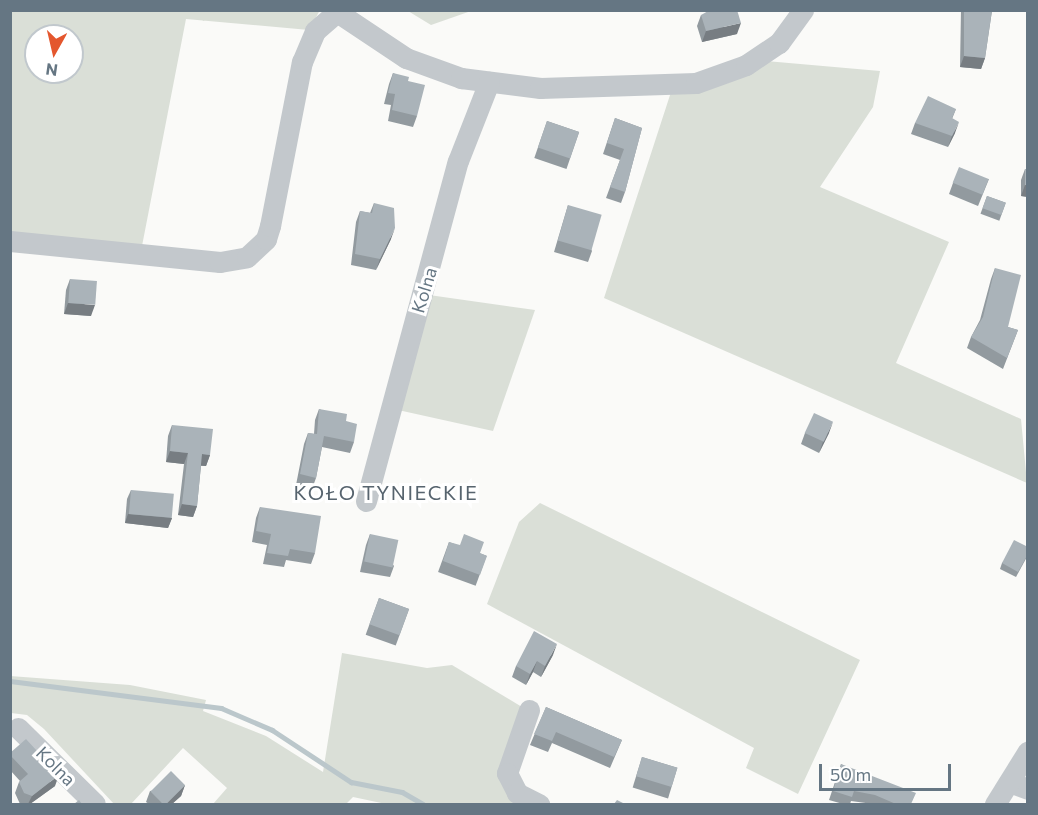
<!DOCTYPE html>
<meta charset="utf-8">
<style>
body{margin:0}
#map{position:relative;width:1038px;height:815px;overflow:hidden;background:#fafaf8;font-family:Commissioner,sans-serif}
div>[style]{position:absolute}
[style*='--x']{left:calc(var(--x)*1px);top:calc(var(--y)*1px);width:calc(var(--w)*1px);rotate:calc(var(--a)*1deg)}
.green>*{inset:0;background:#dadfd7}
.stream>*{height:5px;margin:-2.5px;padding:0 2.5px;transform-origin:2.5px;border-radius:2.5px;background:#bbc7cb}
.minor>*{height:21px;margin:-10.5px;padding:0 10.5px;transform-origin:10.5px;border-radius:10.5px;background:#c3c8cc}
.wall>*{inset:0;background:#929a9f;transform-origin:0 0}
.shaded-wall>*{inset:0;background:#777d82}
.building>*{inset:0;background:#aab3b9;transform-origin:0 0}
span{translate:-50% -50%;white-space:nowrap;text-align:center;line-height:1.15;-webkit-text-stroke:6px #fff;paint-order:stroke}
.street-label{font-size:18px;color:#657683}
.neighbourhood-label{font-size:20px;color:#57646e;letter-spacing:1.5px}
.frame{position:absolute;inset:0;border:12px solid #657683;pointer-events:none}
.north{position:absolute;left:24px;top:24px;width:60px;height:60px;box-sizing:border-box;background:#fff;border:2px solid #c1c8cd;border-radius:50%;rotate:188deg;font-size:16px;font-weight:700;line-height:24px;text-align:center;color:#657683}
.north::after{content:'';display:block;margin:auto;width:21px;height:27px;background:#e4572e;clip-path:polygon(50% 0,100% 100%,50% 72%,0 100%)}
.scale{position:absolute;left:819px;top:764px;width:132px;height:27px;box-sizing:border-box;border:3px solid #657683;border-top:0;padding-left:8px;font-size:18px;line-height:21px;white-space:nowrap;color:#657683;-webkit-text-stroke:4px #fff;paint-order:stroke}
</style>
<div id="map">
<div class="green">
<div style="clip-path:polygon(evenodd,320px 10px,309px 30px,186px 19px,142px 246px,11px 236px,10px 11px,320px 10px,36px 36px,72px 36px,72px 72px,36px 72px,36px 36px)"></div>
<div style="clip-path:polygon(408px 11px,471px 11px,431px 25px)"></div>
<div style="clip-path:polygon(766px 61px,880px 71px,873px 107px,820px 187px,949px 242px,896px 363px,1021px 419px,1027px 483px,604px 298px,671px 92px,728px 83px)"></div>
<div style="clip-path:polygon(429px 295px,535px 310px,493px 431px,398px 410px)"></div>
<div style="clip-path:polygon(540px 503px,860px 660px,798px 794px,746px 768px,754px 748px,487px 604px,519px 522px)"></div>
<div style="clip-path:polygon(342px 653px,427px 668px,452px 665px,522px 707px,499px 769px,532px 804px,386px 804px,353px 797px,346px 804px,213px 804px,227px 788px,183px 748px,131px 804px,114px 804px,44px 729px,27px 715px,11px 713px,10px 676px,130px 685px,206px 700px,203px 711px,266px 736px,323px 772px)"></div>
</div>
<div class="stream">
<div style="--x:10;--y:681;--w:213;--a:7.3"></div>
<div style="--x:221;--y:708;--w:56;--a:23.3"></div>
<div style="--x:272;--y:730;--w:95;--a:33.4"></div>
<div style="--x:351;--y:782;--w:52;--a:11.1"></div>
<div style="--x:402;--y:792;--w:24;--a:30"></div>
</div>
<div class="minor">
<div style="--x:334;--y:10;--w:87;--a:33.7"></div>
<div style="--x:406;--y:58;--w:59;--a:20"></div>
<div style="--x:461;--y:78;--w:80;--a:7.2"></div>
<div style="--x:540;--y:88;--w:156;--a:-1.8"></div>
<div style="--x:696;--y:83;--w:53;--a:-19.8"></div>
<div style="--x:746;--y:65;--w:40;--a:-34"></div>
<div style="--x:779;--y:43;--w:41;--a:-54"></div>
<div style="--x:10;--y:241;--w:211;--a:5.7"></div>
<div style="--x:220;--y:262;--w:27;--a:-10"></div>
<div style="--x:247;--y:257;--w:26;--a:-43"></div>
<div style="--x:266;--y:239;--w:14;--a:-73"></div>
<div style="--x:270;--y:226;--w:167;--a:-79"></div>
<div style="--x:302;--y:62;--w:34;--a:-67"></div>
<div style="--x:315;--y:31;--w:29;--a:-41"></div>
<div style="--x:366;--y:501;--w:352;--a:-74.9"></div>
<div style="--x:458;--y:161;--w:85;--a:-68.6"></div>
<div style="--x:529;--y:710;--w:67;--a:109.2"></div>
<div style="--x:507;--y:773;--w:22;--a:63"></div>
<div style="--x:517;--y:793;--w:25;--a:27"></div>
<div style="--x:18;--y:728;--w:108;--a:44.6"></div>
<div style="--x:1009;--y:782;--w:20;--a:20"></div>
<div style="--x:995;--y:804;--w:62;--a:-58.1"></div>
</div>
<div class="wall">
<div style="clip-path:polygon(961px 10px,998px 10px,998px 12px,992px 11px,985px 58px,981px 69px,960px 67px)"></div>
<div style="clip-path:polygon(701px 15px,737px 34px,702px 42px,697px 26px)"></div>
<div style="clip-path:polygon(393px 73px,408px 81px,417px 116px,413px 127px,388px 121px,391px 105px,384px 104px,389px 84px)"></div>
<div style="clip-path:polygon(956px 109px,952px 119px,955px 133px,948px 147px,911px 134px,915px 123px)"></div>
<div style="clip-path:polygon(615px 118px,642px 128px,625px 192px,621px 203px,606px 198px,620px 160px,603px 154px)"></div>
<div style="left:547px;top:121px;width:34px;height:39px;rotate:19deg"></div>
<div style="clip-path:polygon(1025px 169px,1028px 169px,1028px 197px,1021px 196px,1021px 180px)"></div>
<div style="clip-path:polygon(989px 179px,978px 206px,949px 194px,953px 183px)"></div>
<div style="left:987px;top:196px;width:20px;height:19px;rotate:20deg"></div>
<div style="clip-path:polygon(374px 203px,391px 239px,376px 270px,351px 265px,356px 222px,360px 211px,370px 213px)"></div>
<div style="clip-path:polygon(568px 205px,592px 251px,588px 262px,554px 252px)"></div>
<div style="clip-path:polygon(995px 268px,1008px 327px,1018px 330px,1003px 369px,967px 348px,971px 337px,980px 320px,991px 279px)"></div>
<div style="clip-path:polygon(70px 279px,91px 316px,64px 314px,66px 290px)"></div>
<div style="clip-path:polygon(319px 409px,346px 421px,354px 442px,350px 453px,322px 447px,316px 478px,312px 489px,296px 485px,304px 444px,308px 433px,314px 434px,315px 420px)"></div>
<div style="clip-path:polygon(172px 425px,210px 455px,206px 466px,201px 466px,197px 506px,193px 517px,178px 515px,184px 464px,166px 462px,168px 436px)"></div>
<div style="clip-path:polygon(805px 433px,829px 433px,819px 453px,801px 444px)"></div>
<div style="clip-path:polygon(131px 490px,172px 518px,168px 528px,125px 523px,127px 499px)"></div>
<div style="clip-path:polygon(260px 507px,315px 553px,311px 564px,286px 560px,284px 567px,263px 564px,267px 545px,252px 542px,256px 518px)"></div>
<div style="clip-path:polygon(370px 534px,394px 566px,390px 577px,360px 572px,366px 545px)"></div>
<div style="left:449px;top:542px;width:40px;height:32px;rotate:20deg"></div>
<div style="clip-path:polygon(1028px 547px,1028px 555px,1016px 577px,1000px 569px,1002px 563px)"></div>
<div style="left:379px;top:598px;width:32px;height:39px;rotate:20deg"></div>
<div style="clip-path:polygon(553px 655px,541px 677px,533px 672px,526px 685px,512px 677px,516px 666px)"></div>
<div style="clip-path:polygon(546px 707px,622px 740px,610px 768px,552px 743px,548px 752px,530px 745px)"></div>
<div style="clip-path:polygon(10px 753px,55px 786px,30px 804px,20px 804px,15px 793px,19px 782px,20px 781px,10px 770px)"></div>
<div style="left:642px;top:757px;width:37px;height:32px;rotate:17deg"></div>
<div style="clip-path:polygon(841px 764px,912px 804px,873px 804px,851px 801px,850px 804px,843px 804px,829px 800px)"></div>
<div style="clip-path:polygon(185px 785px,181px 796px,172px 804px,149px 804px,146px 802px,150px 791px)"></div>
</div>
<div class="shaded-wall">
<div style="clip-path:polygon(741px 23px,737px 34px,702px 42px,706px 31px)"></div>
<div style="clip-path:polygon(964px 56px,985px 58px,981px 69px,960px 67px)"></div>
<div style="clip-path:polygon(959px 122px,955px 133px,948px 147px,952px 136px)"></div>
<div style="clip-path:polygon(1025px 185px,1028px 186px,1028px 197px,1021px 196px)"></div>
<div style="clip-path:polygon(395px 228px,391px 239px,376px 270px,380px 259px)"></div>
<div style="clip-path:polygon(68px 303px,95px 305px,91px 316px,64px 314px)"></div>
<div style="clip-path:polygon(833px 422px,829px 433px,819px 453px,823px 442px)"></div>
<div style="clip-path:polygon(170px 451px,188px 453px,184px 464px,166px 462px)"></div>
<div style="clip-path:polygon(202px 454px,210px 455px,206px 466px,198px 465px)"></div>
<div style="clip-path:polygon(182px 504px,197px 506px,193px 517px,178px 515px)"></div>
<div style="clip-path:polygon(128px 514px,172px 518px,168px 528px,125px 523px)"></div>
<div style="clip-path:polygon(557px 644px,553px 655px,541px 677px,545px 666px)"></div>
<div style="clip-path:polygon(537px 661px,533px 672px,526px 685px,530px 674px)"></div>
<div style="clip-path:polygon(59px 775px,55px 786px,30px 804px,28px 804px,32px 796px)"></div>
<div style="clip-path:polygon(185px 785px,181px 796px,172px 804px,165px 804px)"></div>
</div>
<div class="building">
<div style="clip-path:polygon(710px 10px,737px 10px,741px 23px,706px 31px,701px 15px)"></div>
<div style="clip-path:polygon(964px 10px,992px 10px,985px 58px,964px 56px)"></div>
<div style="clip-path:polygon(393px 73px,409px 77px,408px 81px,425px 85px,417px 116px,392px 110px,395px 94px,388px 93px)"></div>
<div style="clip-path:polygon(928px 96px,956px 109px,952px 118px,959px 122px,952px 136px,915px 123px)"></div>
<div style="clip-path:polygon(615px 118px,642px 128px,625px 192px,610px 187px,624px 149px,607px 143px)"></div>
<div style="left:547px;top:121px;width:34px;height:28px;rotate:19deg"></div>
<div style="left:959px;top:167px;width:32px;height:17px;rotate:22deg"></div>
<div style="left:1025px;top:169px;width:3px;height:16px"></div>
<div style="left:987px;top:196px;width:20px;height:13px;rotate:20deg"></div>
<div style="clip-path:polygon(374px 203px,394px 208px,395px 228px,380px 259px,355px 254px,360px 211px,372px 213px)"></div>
<div style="left:568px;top:205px;width:35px;height:37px;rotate:16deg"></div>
<div style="clip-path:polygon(995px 268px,1021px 275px,1008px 327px,1018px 330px,1007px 358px,971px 337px,983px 317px)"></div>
<div style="left:70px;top:279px;width:27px;height:24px;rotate:4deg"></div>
<div style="clip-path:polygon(10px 294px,12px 294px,11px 316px,10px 316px)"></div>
<div style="clip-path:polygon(319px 409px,347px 414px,346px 421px,357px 424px,354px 442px,324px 436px,316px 478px,300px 474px,308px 433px,317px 434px)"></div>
<div style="left:814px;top:413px;width:21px;height:22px;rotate:25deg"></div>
<div style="clip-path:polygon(172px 425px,213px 429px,210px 455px,202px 454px,197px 506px,182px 504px,188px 453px,170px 451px)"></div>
<div style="left:131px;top:490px;width:43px;height:24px;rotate:5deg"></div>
<div style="clip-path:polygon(260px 507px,321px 516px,315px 553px,290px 549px,288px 556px,267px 553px,271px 534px,256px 531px)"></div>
<div style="left:370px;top:534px;width:29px;height:28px;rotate:12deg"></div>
<div style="clip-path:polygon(464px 534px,484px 542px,480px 553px,487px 556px,480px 575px,443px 561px,449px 542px,460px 545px)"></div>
<div style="clip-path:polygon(1014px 540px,1028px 547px,1028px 554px,1018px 572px,1002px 563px)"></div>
<div style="left:379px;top:598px;width:32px;height:28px;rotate:20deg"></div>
<div style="clip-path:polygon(534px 631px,557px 644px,545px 666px,537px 661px,530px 674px,516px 666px)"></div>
<div style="clip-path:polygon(546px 707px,622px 740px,614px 757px,556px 732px,552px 741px,534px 734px)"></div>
<div style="clip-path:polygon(26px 739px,59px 775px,32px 796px,24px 793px,19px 782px,28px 774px,10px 755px,10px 753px)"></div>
<div style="left:642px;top:757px;width:37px;height:20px;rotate:17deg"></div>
<div style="clip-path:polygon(841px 764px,916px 793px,911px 804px,896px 804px,875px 795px,854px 791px,852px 797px,833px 791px)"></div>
<div style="left:171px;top:771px;width:20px;height:29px;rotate:45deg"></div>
<div style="clip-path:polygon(79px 800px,82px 804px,74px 804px)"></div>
<div style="clip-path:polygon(617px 800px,625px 804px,614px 804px)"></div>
</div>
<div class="street-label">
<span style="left:424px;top:290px;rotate:-73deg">Kolna</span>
<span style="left:56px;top:766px;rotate:45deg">Kolna</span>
</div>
<div class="neighbourhood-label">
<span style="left:386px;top:492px">KOŁO TYNIECKIE</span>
</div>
<div class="frame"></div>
<div class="north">N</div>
<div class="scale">50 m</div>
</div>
